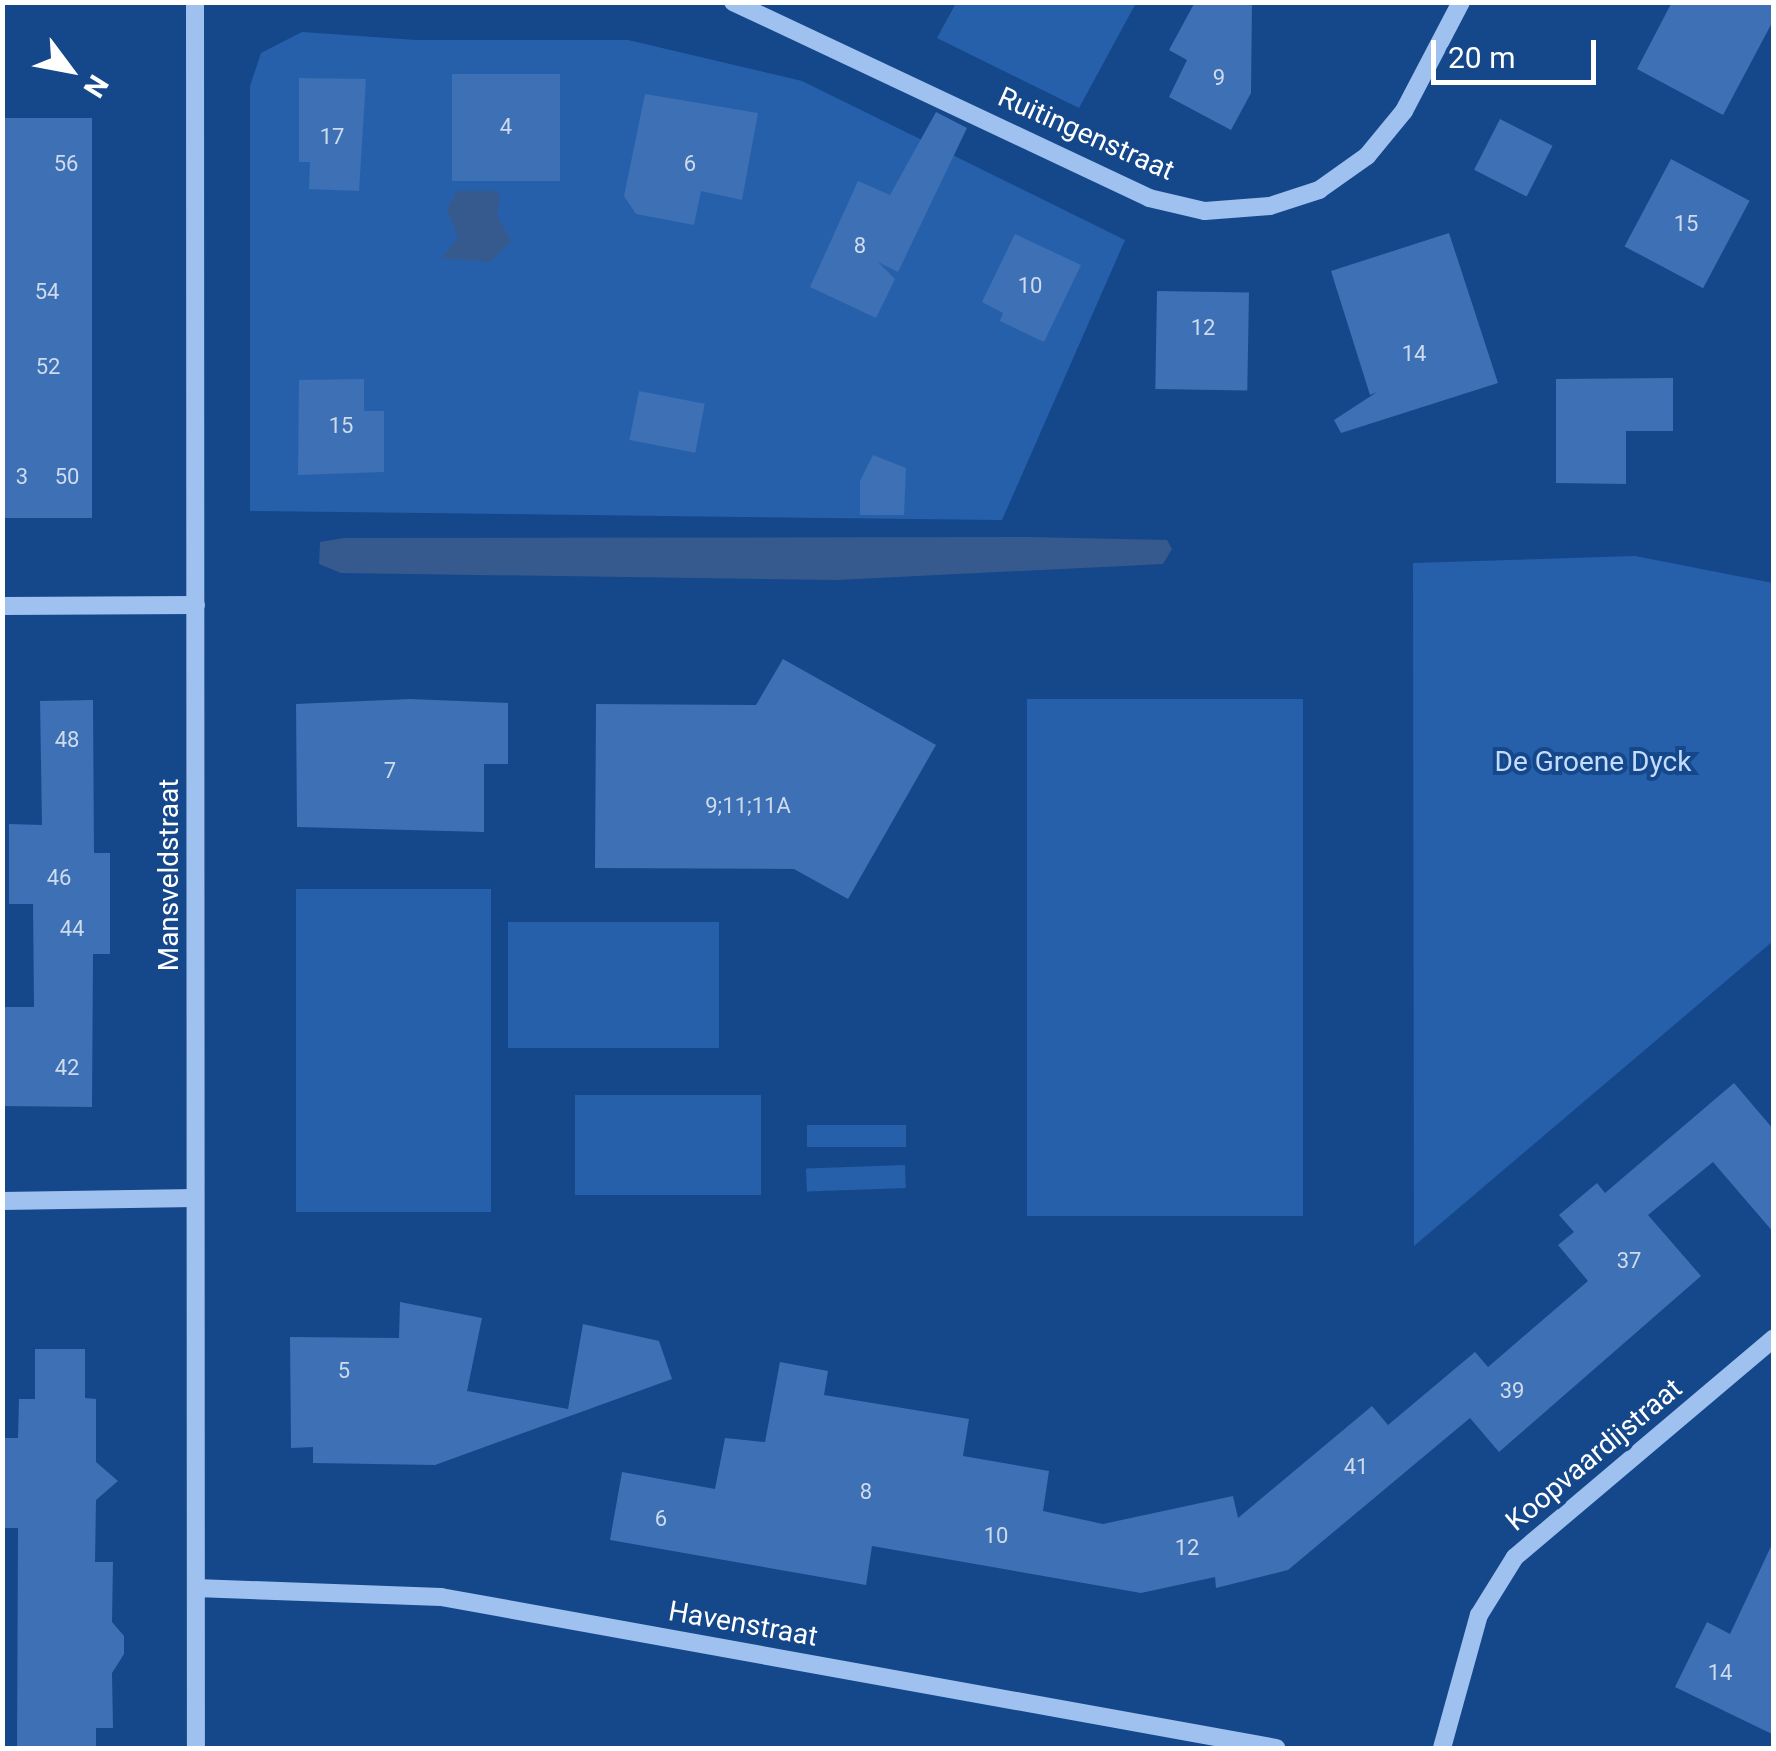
<!DOCTYPE html>
<style>
body{margin:0}
#map{position:relative;width:1776px;height:1751px;overflow:hidden;background:#15478b;font-family:Roboto,sans-serif}
div>[style]{position:absolute}
[style*='--x']{left:calc(var(--x)*1px);top:calc(var(--y)*1px);width:calc(var(--w)*1px);rotate:calc(var(--a)*1deg)}
.green>*{inset:0;background:#2760aa;transform-origin:0 0}
.water>*{inset:0;background:#365a8d}
.building>*{inset:0;background:#3d70b4;transform-origin:0 0}
.minor>*{height:18px;margin:-9px;padding:0 9px;transform-origin:9px;border-radius:9px;background:#9ec1ef}
span{translate:-50% -50%;white-space:nowrap;text-align:center;line-height:1.15;-webkit-text-stroke:8px #15478b;paint-order:stroke}
.number-label{font-size:22px;color:#cedbec}
.number-label span{-webkit-text-stroke-width:0}
.street-label{font-size:28px;color:#fff}
.park-label{font-size:28px;color:#c4dcfb}
.frame{position:absolute;inset:0;border:5px solid #fff;pointer-events:none}
.north{position:absolute;left:20px;top:20px;width:100px;height:100px;-webkit-text-stroke:8px #15478b;paint-order:stroke;rotate:122deg;font-size:28px;font-weight:700;line-height:40px;text-align:center;color:#fff}
.north::after{content:'';display:block;margin:auto;width:35px;height:45px;background:#fff;clip-path:polygon(50% 0,100% 100%,50% 72%,0 100%)}
.scale{position:absolute;left:1431px;top:40px;width:165px;height:45px;box-sizing:border-box;border:5px solid #fff;border-top:0;padding-left:12px;font-size:30px;line-height:35px;white-space:nowrap;color:#fff;-webkit-text-stroke:8px #15478b;paint-order:stroke}
</style>
<div id="map">
<div class="green">
<div style="clip-path:polygon(956px 3px,956px 2px,1136px 3px,1079px 108px,937px 38px)"></div>
<div style="clip-path:polygon(302px 32px,416px 40px,628px 40px,802px 81px,1125px 240px,1002px 520px,250px 511px,250px 86px,261px 53px)"></div>
<div style="clip-path:polygon(1635px 556px,1773px 583px,1773px 941px,1414px 1246px,1413px 563px)"></div>
<div style="left:1027px;top:699px;width:276px;height:517px"></div>
<div style="left:296px;top:889px;width:195px;height:323px"></div>
<div style="left:719px;top:922px;width:126px;height:211px;rotate:90deg"></div>
<div style="left:575px;top:1095px;width:186px;height:100px"></div>
<div style="left:906px;top:1125px;width:22px;height:99px;rotate:90deg"></div>
<div style="left:905px;top:1165px;width:23px;height:99px;rotate:88deg"></div>
</div>
<div class="water">
<div style="clip-path:polygon(457px 191px,497px 191px,500px 198px,497px 214px,511px 241px,490px 262px,441px 258px,458px 238px,447px 210px)"></div>
<div style="clip-path:polygon(1028px 537px,1167px 540px,1172px 549px,1163px 564px,837px 580px,341px 573px,319px 564px,320px 542px,344px 538px)"></div>
</div>
<div class="building">
<div style="clip-path:polygon(1195px 2px,1252px 2px,1251px 93px,1231px 130px,1169px 97px,1187px 60px,1169px 50px)"></div>
<div style="clip-path:polygon(1672px 2px,1774px 2px,1774px 19px,1723px 115px,1637px 69px)"></div>
<div style="left:452px;top:74px;width:108px;height:107px"></div>
<div style="clip-path:polygon(299px 78px,366px 79px,359px 191px,309px 189px,310px 162px,299px 162px)"></div>
<div style="clip-path:polygon(645px 94px,758px 113px,742px 200px,701px 191px,694px 225px,636px 214px,624px 196px)"></div>
<div style="clip-path:polygon(936px 112px,967px 128px,898px 272px,878px 262px,895px 279px,876px 318px,810px 287px,858px 181px,890px 195px)"></div>
<div style="left:2px;top:118px;width:90px;height:400px"></div>
<div style="left:1500px;top:119px;width:59px;height:57px;rotate:27deg"></div>
<div style="left:1671px;top:159px;width:89px;height:99px;rotate:28deg"></div>
<div style="clip-path:polygon(1449px 233px,1498px 383px,1341px 433px,1334px 420px,1377px 392px,1370px 395px,1331px 271px)"></div>
<div style="clip-path:polygon(1015px 234px,1081px 265px,1044px 342px,1000px 321px,1003px 313px,982px 302px)"></div>
<div style="left:1157px;top:291px;width:92px;height:98px;rotate:1deg"></div>
<div style="clip-path:polygon(1673px 378px,1673px 431px,1626px 431px,1626px 484px,1556px 483px,1556px 379px)"></div>
<div style="clip-path:polygon(364px 379px,364px 411px,384px 411px,384px 472px,298px 475px,299px 380px)"></div>
<div style="left:639px;top:391px;width:67px;height:50px;rotate:11deg"></div>
<div style="clip-path:polygon(873px 455px,906px 468px,904px 515px,860px 515px,860px 481px)"></div>
<div style="clip-path:polygon(783px 659px,936px 745px,848px 899px,794px 869px,595px 868px,596px 704px,756px 705px)"></div>
<div style="clip-path:polygon(410px 699px,508px 703px,508px 764px,484px 764px,484px 832px,297px 827px,296px 704px)"></div>
<div style="clip-path:polygon(93px 700px,94px 853px,110px 853px,110px 954px,93px 954px,92px 1107px,2px 1106px,2px 1007px,34px 1007px,33px 904px,9px 904px,9px 824px,42px 825px,40px 701px)"></div>
<div style="clip-path:polygon(1734px 1083px,1774px 1130px,1774px 1233px,1713px 1162px,1648px 1215px,1701px 1276px,1499px 1452px,1470px 1418px,1288px 1570px,1216px 1588px,1215px 1577px,1141px 1593px,872px 1546px,866px 1585px,610px 1540px,622px 1472px,715px 1489px,725px 1438px,765px 1442px,780px 1362px,828px 1371px,824px 1395px,969px 1419px,963px 1456px,1049px 1471px,1043px 1511px,1103px 1524px,1233px 1496px,1238px 1518px,1372px 1406px,1388px 1425px,1475px 1352px,1488px 1367px,1588px 1281px,1558px 1245px,1574px 1232px,1559px 1215px,1597px 1183px,1605px 1193px)"></div>
<div style="clip-path:polygon(400px 1302px,482px 1318px,467px 1391px,568px 1409px,583px 1324px,659px 1341px,672px 1379px,435px 1465px,313px 1463px,313px 1447px,291px 1448px,290px 1337px,399px 1338px)"></div>
<div style="clip-path:polygon(35px 1349px,85px 1349px,85px 1398px,96px 1399px,96px 1462px,118px 1481px,96px 1500px,95px 1562px,113px 1562px,112px 1622px,124px 1636px,124px 1654px,112px 1673px,113px 1728px,96px 1728px,96px 1748px,17px 1748px,18px 1528px,2px 1528px,2px 1438px,18px 1438px,19px 1399px,35px 1399px)"></div>
<div style="clip-path:polygon(1774px 1540px,1774px 1735px,1675px 1687px,1707px 1622px,1730px 1634px)"></div>
</div>
<div class="minor">
<div style="--x:195;--y:2;--w:1746;--a:89.97"></div>
<div style="--x:733;--y:2;--w:460;--a:25.2"></div>
<div style="--x:1149;--y:198;--w:57;--a:13.1"></div>
<div style="--x:1205;--y:211;--w:65;--a:-4.4"></div>
<div style="--x:1270;--y:206;--w:52;--a:-18.1"></div>
<div style="--x:1319;--y:190;--w:59;--a:-35.3"></div>
<div style="--x:1367;--y:156;--w:58;--a:-50.6"></div>
<div style="--x:1404;--y:111;--w:123;--a:-62.4"></div>
<div style="--x:2;--y:606;--w:194;--a:-0.3"></div>
<div style="--x:2;--y:1201;--w:193;--a:-0.9"></div>
<div style="--x:196;--y:1588;--w:245;--a:2.1"></div>
<div style="--x:441;--y:1597;--w:849;--a:10.25"></div>
<div style="--x:1442;--y:1748;--w:138;--a:-74.5"></div>
<div style="--x:1479;--y:1615;--w:68;--a:-58.2"></div>
<div style="--x:1515;--y:1557;--w:339;--a:-40.2"></div>
</div>
<div class="number-label">
<span style="left:1219px;top:78px">9</span>
<span style="left:506px;top:127px">4</span>
<span style="left:332px;top:137px">17</span>
<span style="left:66px;top:164px">56</span>
<span style="left:690px;top:164px">6</span>
<span style="left:1686px;top:224px">15</span>
<span style="left:860px;top:246px">8</span>
<span style="left:1030px;top:286px">10</span>
<span style="left:47px;top:292px">54</span>
<span style="left:1203px;top:328px">12</span>
<span style="left:1414px;top:354px">14</span>
<span style="left:48px;top:367px">52</span>
<span style="left:341px;top:426px">15</span>
<span style="left:22px;top:477px">3</span>
<span style="left:67px;top:477px">50</span>
<span style="left:67px;top:740px">48</span>
<span style="left:390px;top:771px">7</span>
<span style="left:748px;top:806px">9;11;11A</span>
<span style="left:59px;top:878px">46</span>
<span style="left:72px;top:929px">44</span>
<span style="left:67px;top:1068px">42</span>
<span style="left:1629px;top:1261px">37</span>
<span style="left:344px;top:1371px">5</span>
<span style="left:1512px;top:1391px">39</span>
<span style="left:1356px;top:1467px">41</span>
<span style="left:866px;top:1492px">8</span>
<span style="left:661px;top:1519px">6</span>
<span style="left:996px;top:1536px">10</span>
<span style="left:1187px;top:1548px">12</span>
<span style="left:1720px;top:1673px">14</span>
</div>
<div class="street-label">
<span style="left:1086px;top:134px;rotate:24deg">Ruitingenstraat</span>
<span style="left:169px;top:875px;rotate:-90deg">Mansveldstraat</span>
<span style="left:1594px;top:1455px;rotate:-40deg">Koopvaardijstraat</span>
<span style="left:743px;top:1624px;rotate:10deg">Havenstraat</span>
</div>
<div class="park-label">
<span style="left:1593px;top:762px">De Groene Dyck</span>
</div>
<div class="frame"></div>
<div class="north">N</div>
<div class="scale">20 m</div>
</div>
